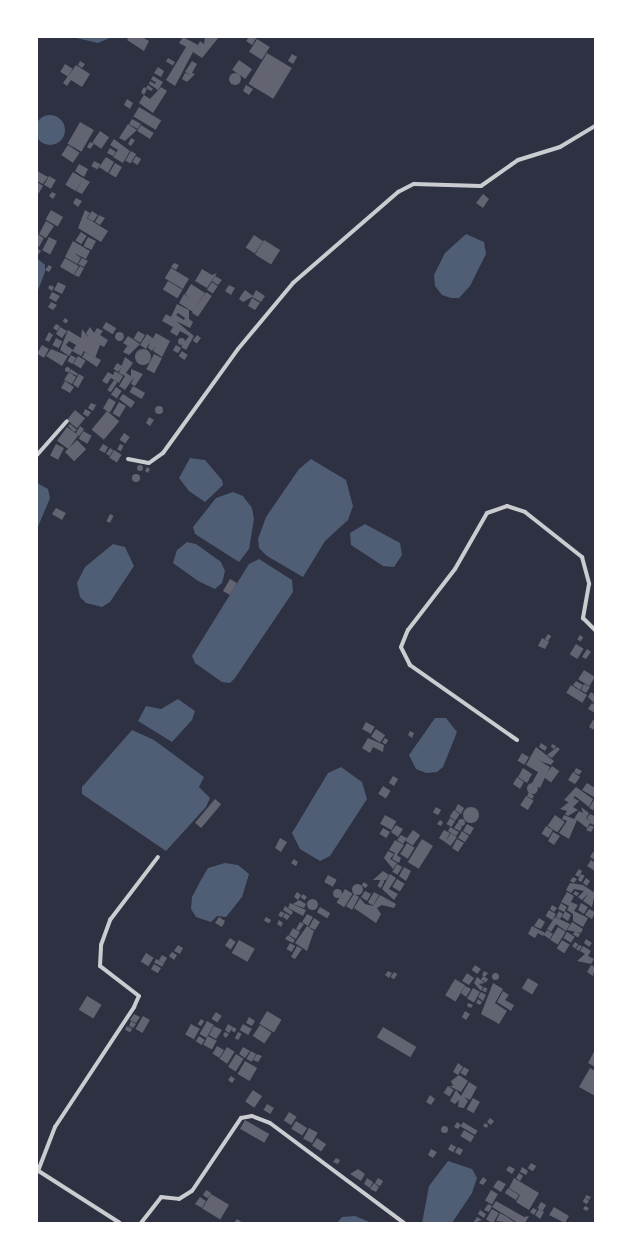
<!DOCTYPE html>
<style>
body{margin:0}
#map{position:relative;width:632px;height:1260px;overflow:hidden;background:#2d3142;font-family:Helvetica,sans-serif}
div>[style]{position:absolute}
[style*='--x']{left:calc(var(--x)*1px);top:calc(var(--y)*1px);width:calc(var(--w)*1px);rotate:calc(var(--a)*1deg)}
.water>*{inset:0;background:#4f5d75}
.round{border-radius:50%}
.building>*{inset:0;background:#626471;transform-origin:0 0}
.minor>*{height:4px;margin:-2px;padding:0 2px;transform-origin:2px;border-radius:2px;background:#caccd0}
span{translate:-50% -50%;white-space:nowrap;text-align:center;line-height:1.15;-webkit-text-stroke:3.5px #fff;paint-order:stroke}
.frame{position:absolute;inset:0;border:38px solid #fff;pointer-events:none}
</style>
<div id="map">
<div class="water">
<div style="clip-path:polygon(72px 37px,112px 37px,98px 43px)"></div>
<div class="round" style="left:35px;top:115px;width:30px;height:30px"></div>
<div style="clip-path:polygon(466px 234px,484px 242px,486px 254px,470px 286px,459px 298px,451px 298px,442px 295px,435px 286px,434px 275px,445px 253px)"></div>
<div style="clip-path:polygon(37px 258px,45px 265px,45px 272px,37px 293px)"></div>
<div style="clip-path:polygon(190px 458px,205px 460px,222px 480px,223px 485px,205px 502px,189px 491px,179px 478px)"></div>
<div style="clip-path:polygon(311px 459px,346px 480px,353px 506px,348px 520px,325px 541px,303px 577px,267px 556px,259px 548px,258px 539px,266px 517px,299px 469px)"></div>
<div style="clip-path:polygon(37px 483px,48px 489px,50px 498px,37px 529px)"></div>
<div style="clip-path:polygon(233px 492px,243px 496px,252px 508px,254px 519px,249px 549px,239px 562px,195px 534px,193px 527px,216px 498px)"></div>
<div style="clip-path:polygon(365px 524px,400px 543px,402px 555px,394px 567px,383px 566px,351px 545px,350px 533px)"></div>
<div style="clip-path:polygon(187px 542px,196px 544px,221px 562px,225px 571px,222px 583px,215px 589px,198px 581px,173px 563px,177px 550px)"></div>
<div style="clip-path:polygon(113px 544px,125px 547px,134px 566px,110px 602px,102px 607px,86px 603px,80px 597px,77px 583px,85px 567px)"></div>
<div style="clip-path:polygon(259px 559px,292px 580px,293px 592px,235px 678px,230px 683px,222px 682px,195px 663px,192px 656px,249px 564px)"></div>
<div style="clip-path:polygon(178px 699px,195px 711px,192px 720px,172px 742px,138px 721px,146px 706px,161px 709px)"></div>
<div style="clip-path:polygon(435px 718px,446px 718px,457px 732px,443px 767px,437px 772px,426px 773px,416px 769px,409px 755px)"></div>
<div style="clip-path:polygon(132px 730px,154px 740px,204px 777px,199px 787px,210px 798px,206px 807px,166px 851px,82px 794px,82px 787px)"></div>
<div style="clip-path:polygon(341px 767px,362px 782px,367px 799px,330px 856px,320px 861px,300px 849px,292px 833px,328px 773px)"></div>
<div style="clip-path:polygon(225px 863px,238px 865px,249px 874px,242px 897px,226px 917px,217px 916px,211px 922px,196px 917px,191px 909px,192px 897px,201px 880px,208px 868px)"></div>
<div style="clip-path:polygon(448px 1161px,472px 1169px,477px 1178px,472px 1193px,452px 1223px,422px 1223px,429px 1186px)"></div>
<div style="clip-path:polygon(355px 1216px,372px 1223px,337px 1223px,342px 1217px)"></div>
</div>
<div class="building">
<div style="clip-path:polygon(129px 37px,142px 37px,149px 41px,144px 51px,127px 40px)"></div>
<div style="clip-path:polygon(183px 37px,198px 45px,200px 41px,204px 44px,205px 37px,219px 37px,202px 58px,193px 52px,175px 86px,166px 80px,186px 47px,179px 43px)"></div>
<div style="clip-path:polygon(249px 37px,257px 37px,252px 45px,246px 41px)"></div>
<div style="left:257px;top:39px;width:15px;height:15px;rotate:32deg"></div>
<div style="left:267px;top:53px;width:29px;height:36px;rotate:31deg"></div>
<div style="left:292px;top:54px;width:6px;height:8px;rotate:31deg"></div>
<div style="left:168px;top:58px;width:8px;height:4px;rotate:30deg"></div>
<div style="left:239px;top:60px;width:16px;height:12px;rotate:35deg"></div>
<div style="clip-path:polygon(80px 61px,85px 64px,82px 68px,78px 65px)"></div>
<div style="clip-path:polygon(192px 61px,197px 64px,192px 73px,195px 74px,187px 82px,182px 79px,185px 73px,191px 75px,185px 72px)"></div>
<div style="left:65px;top:64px;width:9px;height:9px;rotate:32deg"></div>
<div style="clip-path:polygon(76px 65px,90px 74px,82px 87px,71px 80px,67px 86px,63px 83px)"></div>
<div style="clip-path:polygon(158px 67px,164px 71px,161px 77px,154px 73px)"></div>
<div class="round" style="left:229px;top:73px;width:12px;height:12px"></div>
<div style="left:153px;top:76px;width:6px;height:4px;rotate:31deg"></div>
<div style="clip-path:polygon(158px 79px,163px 82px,158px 90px,149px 84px,150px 81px,155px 84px)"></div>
<div style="clip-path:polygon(148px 85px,153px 89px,151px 91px,146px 88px)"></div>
<div style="clip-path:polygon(246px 85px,253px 89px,249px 95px,243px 91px)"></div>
<div style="clip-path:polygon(144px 87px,147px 89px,144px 95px,141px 92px)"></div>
<div style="clip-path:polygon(161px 87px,167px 91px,153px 113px,139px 103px,144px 95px,150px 99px)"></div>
<div style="clip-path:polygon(127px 99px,133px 103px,130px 109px,124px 105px)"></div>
<div style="left:139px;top:107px;width:26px;height:11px;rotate:31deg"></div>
<div style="left:132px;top:119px;width:10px;height:6px;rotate:29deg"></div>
<div style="left:80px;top:122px;width:16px;height:25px;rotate:30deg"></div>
<div style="clip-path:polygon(128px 124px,137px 130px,125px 141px,119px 138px)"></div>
<div style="left:141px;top:125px;width:15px;height:7px;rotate:32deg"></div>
<div style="left:100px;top:131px;width:11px;height:14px;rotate:34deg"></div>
<div style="clip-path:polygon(131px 138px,135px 140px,131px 146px,128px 144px)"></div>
<div style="clip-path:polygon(114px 139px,130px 151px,123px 163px,113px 157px,118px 150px,110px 145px)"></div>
<div style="clip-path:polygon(90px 142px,94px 144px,90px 149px,87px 147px)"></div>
<div style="left:68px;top:145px;width:14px;height:12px;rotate:34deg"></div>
<div style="clip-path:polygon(110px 148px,116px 152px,113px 156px,107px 153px)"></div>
<div style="left:131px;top:151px;width:6px;height:11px;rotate:31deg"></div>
<div style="left:136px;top:156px;width:6px;height:7px;rotate:31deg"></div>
<div style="clip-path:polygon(106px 157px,114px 162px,108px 173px,99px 167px)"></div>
<div style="left:94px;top:161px;width:7px;height:6px;rotate:27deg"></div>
<div style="left:115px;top:163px;width:8px;height:12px;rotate:30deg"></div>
<div style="clip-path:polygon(79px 164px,88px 169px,84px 177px,75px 171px)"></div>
<div style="clip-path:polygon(37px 171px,48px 177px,43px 184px,37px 181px)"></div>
<div style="left:73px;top:172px;width:12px;height:15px;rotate:31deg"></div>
<div style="left:49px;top:176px;width:8px;height:10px;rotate:30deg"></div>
<div style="clip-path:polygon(83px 178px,90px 182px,82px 194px,76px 191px)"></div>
<div style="clip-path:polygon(37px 182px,43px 186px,37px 196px)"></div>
<div style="clip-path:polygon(52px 192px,56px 194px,53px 199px,49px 196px)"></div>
<div style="clip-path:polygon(483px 194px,489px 199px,483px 208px,476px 203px)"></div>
<div style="clip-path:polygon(76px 198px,82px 201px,78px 207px,73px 203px)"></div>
<div style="left:51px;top:210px;width:14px;height:11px;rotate:30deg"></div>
<div style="clip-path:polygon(85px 210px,90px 213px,87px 218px,108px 231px,101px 242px,78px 228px)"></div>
<div style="left:92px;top:211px;width:7px;height:8px;rotate:34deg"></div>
<div style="clip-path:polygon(99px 215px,105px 218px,100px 225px,95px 222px)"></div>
<div style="clip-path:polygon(46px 221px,54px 226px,46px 238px,39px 234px)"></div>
<div style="left:81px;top:232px;width:7px;height:10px;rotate:34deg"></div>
<div style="clip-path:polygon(37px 234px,44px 238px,39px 247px,37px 246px)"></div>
<div style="left:254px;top:235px;width:11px;height:15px;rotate:34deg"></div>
<div style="left:49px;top:237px;width:9px;height:15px;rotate:27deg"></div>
<div style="left:88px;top:237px;width:9px;height:10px;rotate:27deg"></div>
<div style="left:264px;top:240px;width:19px;height:17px;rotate:32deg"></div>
<div style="clip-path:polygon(73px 241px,90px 251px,86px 259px,74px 253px,81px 258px,77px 264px,65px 257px)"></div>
<div style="clip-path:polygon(37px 248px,41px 251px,38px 255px,37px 255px)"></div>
<div style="left:65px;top:258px;width:16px;height:10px;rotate:30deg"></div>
<div style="clip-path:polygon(82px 258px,88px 261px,84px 267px,78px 264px)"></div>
<div style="clip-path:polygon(174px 263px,179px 265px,176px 270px,171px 267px)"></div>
<div style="clip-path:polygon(49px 265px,52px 267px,49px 272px,45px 270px)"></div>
<div style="clip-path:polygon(80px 266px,84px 268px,79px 277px,74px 275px)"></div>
<div style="left:171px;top:268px;width:21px;height:12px;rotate:31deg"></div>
<div style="clip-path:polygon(202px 269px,212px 275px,217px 273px,207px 288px,195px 281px)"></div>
<div style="clip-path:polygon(215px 276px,222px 280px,218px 285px,212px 281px)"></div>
<div style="left:168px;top:281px;width:17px;height:10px;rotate:31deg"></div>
<div style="left:58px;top:282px;width:9px;height:9px;rotate:27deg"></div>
<div style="left:212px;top:282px;width:7px;height:9px;rotate:34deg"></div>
<div style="clip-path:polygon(191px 284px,205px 293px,193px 312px,179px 303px,184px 294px,190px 298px,185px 294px)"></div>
<div style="clip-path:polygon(50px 285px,54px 287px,52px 291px,48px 288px)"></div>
<div style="clip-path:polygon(229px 285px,235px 288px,231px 295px,225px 291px)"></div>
<div style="clip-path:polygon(245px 290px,253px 296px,256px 290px,265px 296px,261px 302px,252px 297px,243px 302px,239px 299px,242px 294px,246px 297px,242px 294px)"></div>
<div style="clip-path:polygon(52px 292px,60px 296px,56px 302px,49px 298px)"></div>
<div style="left:206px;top:292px;width:7px;height:25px;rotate:34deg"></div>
<div style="clip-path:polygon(252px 298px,260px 303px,255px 310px,248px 306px)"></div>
<div style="clip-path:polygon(51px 302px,57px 305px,53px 310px,48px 307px)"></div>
<div style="clip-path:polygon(evenodd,177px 304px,189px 310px,189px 319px,193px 322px,190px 328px,176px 321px,194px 336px,186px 350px,181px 347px,189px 336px,180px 331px,177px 336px,170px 332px,173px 327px,162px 321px,166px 314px,171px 317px,177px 304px,178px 313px,185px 318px,184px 320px,176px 315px,178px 313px)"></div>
<div style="left:65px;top:318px;width:4px;height:4px;rotate:34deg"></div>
<div style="left:106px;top:322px;width:12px;height:7px;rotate:31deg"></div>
<div style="clip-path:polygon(56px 324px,60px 326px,57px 331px,53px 328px)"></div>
<div style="clip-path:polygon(60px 327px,67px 331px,62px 338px,56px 334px)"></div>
<div style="clip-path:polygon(evenodd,90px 327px,94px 333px,97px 328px,103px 331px,100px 335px,108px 340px,104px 347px,100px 345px,95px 358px,84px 351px,81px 356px,72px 351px,69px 356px,60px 350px,68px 330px,81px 338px,82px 329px,89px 338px,86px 333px,90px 327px,69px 341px,76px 345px,73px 350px,66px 345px,69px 341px)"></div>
<div style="left:138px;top:331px;width:8px;height:9px;rotate:30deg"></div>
<div class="round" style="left:114.5px;top:331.5px;width:9px;height:9px"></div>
<div style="clip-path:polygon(49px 332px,53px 335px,49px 342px,45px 340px)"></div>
<div style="clip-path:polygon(156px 333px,170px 341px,162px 357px,153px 351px,156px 346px,152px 351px,148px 348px,150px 342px,146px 349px,140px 345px,147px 334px,158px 342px,153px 338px)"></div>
<div style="left:197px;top:335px;width:5px;height:7px;rotate:37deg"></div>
<div style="clip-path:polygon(128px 336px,140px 344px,129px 355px,123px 352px,127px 346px,131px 348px,123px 343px)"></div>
<div class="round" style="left:177.5px;top:337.5px;width:7px;height:7px"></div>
<div style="left:56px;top:338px;width:7px;height:8px;rotate:27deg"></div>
<div style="left:42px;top:345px;width:8px;height:10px;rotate:30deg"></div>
<div style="left:176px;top:345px;width:6px;height:6px;rotate:31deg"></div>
<div class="round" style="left:135px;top:349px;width:16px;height:16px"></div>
<div style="clip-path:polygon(51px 349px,68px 356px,62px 366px,46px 356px)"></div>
<div style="left:182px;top:351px;width:7px;height:6px;rotate:34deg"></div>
<div style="clip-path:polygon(85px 352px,101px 360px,97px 367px,82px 357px)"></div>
<div style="left:154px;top:354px;width:9px;height:17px;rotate:27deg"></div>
<div style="left:71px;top:355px;width:6px;height:7px;rotate:31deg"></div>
<div style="left:78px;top:356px;width:9px;height:9px;rotate:32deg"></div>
<div style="clip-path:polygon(125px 357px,133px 363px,126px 373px,131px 376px,131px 369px,143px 374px,135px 386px,131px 384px,134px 377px,125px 390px,119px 386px,125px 376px,119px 373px)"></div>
<div style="left:117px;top:363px;width:6px;height:7px;rotate:31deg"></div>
<div class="round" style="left:64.5px;top:366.5px;width:5px;height:5px"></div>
<div style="clip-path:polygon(71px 369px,78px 374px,77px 376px,69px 372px)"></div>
<div style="clip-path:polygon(115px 371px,123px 376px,119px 383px,111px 378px,107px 384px,102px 381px,108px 372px,113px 375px)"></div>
<div style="clip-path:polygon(69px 372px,76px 377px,72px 384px,64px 380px)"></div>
<div style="clip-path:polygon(79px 374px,84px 377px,78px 388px,73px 384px)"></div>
<div style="left:114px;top:380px;width:4px;height:12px;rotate:34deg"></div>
<div style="clip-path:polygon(65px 381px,74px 387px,70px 393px,61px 388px)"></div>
<div style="left:133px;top:386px;width:14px;height:7px;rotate:30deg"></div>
<div style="left:116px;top:387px;width:7px;height:9px;rotate:34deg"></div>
<div style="clip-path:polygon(123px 394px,135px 402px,131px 408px,119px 399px)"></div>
<div style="left:109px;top:398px;width:8px;height:12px;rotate:30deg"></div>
<div style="left:119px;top:402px;width:8px;height:13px;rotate:30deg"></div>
<div style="clip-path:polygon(91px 403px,96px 405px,93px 411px,88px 408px)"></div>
<div class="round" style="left:155px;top:406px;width:8px;height:8px"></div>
<div style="clip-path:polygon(85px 409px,91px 412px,88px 417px,83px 414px)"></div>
<div style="left:75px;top:410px;width:13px;height:13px;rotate:39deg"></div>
<div style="left:107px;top:411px;width:16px;height:24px;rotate:40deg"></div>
<div style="clip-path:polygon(149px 417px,154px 420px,150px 426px,146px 423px)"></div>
<div style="clip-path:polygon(70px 424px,77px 430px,74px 432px,68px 426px)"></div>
<div style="clip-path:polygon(80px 426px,84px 429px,79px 436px,76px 433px)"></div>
<div style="left:67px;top:427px;width:14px;height:17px;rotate:36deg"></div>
<div style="left:83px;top:431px;width:10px;height:9px;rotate:29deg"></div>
<div style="left:124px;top:433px;width:7px;height:8px;rotate:34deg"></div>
<div style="left:77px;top:440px;width:13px;height:17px;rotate:45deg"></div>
<div style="left:56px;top:444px;width:9px;height:13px;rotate:27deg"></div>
<div style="clip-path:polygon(103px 444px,108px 447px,105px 453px,99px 450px)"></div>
<div style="left:120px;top:444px;width:4px;height:6px;rotate:27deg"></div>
<div style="left:110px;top:448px;width:4px;height:7px;rotate:34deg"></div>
<div style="left:114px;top:450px;width:9px;height:9px;rotate:32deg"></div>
<div class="round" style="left:137px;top:465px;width:6px;height:6px"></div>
<div style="clip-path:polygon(147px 467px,150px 469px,148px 473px,145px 471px)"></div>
<div class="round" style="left:132px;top:474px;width:8px;height:8px"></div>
<div style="clip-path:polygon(56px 508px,66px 513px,62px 520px,52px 514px)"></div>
<div style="left:110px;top:514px;width:4px;height:8px;rotate:27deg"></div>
<div style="left:230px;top:579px;width:8px;height:14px;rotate:30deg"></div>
<div style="left:548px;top:634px;width:4px;height:6px;rotate:34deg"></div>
<div style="left:580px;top:635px;width:4px;height:5px;rotate:34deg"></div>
<div style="clip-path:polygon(542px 638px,549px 642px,545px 649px,538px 646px)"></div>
<div style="left:576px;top:644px;width:9px;height:12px;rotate:32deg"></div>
<div style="clip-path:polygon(587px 649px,591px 652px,586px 659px,582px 657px)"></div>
<div style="left:584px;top:670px;width:13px;height:11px;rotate:32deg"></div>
<div style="clip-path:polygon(576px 681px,583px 685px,580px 690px,573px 685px)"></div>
<div style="clip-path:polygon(584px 684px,590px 687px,586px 693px,581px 690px)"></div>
<div style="left:571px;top:685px;width:19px;height:9px;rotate:32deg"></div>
<div style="clip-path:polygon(591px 692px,595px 695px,595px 704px,588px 697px)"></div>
<div style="clip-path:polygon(592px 703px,595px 705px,595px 713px,588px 709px)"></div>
<div style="clip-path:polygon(593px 720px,595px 721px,594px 730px,589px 727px)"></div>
<div style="left:366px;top:722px;width:10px;height:8px;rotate:29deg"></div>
<div style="left:376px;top:729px;width:11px;height:9px;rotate:34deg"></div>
<div style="clip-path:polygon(410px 731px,414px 733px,412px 738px,408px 735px)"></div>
<div style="clip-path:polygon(368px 738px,384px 745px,383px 752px,373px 747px,370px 753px,362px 748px)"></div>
<div style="left:385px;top:738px;width:4px;height:5px;rotate:34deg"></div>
<div style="clip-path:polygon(541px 743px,547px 747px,545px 751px,539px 747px)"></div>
<div style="clip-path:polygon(552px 744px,556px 746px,554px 749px,551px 747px)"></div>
<div style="clip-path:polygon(536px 747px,554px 761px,551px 765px,540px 761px,550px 767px,540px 788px,532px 783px,538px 772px,526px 765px)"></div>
<div style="clip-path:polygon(557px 747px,560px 749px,552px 758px,547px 755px)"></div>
<div style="left:522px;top:753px;width:8px;height:9px;rotate:30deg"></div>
<div style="left:552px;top:766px;width:9px;height:14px;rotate:36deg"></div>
<div style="clip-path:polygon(523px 768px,532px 774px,527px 783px,518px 777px)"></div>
<div style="clip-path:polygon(576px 768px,582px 771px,579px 775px,574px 772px)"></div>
<div style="clip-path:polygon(573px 772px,580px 777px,575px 784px,568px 780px)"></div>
<div style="left:393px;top:776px;width:6px;height:8px;rotate:31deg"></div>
<div style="clip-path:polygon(517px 777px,524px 782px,520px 789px,513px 784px)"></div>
<div class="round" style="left:526.5px;top:782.5px;width:11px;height:11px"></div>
<div style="clip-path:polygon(587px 783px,595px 788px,594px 797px,582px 790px)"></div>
<div style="left:383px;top:786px;width:9px;height:9px;rotate:32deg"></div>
<div style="clip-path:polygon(576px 787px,593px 799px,589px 807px,575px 796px,570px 803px,564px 800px)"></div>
<div style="clip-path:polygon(529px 792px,534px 796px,532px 799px,527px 796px)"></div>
<div style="left:526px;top:796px;width:9px;height:11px;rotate:32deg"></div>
<div style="clip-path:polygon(574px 798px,579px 801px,573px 807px,578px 810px,568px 816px,565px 814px,567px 811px,560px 809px)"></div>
<div style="left:215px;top:799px;width:8px;height:31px;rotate:40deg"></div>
<div style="clip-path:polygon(594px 800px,595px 801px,595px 811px,589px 808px)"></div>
<div style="clip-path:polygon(458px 804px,464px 808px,461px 814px,455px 810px)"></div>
<div class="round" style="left:463px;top:807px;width:16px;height:16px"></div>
<div style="left:436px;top:807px;width:6px;height:6px;rotate:31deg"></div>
<div style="clip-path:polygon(581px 807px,589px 813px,586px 818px,591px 822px,587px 818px,590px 814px,594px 816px,595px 826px,590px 823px,587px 828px,577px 820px,569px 839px,559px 833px,567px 821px,562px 819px,564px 815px,574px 819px,579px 811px,583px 813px)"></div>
<div style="left:454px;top:810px;width:7px;height:8px;rotate:34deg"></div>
<div style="left:385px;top:815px;width:13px;height:10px;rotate:29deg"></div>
<div style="left:555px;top:815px;width:12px;height:13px;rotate:35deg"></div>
<div style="left:450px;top:818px;width:6px;height:7px;rotate:31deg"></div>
<div class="round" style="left:457.5px;top:818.5px;width:7px;height:7px"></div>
<div style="clip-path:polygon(440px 820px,443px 822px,441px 826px,437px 824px)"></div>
<div style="clip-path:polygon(457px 823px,462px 827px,460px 831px,454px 828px)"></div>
<div style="left:467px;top:824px;width:8px;height:8px;rotate:30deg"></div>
<div style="clip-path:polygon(396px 825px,403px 829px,398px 837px,391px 832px)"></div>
<div style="clip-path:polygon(590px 825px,594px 827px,591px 832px,586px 830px)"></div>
<div style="left:546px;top:826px;width:8px;height:9px;rotate:30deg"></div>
<div style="clip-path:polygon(450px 827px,459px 832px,456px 836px,448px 831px)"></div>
<div style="left:383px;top:828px;width:8px;height:7px;rotate:30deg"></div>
<div style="left:413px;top:830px;width:9px;height:13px;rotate:36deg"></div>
<div style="clip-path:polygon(444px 830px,450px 833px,445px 842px,439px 838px)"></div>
<div style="clip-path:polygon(462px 831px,469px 836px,465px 842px,458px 838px)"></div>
<div style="clip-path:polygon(553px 832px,560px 836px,554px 845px,548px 841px)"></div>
<div style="left:451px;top:833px;width:7px;height:11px;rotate:34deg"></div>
<div style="clip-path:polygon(401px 835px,407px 838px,403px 844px,397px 840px)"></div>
<div style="clip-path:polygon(280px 838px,287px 842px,281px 852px,275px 848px)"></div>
<div style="left:422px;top:839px;width:13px;height:27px;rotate:32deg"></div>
<div style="clip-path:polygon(457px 839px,464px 843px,458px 852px,452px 848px)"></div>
<div style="clip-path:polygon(395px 840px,404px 845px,397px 855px,401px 858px,399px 863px,392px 859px,395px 853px,389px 850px)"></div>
<div style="left:407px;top:843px;width:9px;height:13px;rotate:32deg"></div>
<div style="clip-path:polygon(388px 851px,394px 854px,390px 859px,397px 863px,393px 869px,384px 858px)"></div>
<div style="clip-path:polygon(593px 852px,595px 853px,595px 860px,590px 857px)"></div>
<div style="clip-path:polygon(294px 859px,298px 862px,296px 866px,291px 863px)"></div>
<div style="clip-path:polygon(591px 860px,595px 863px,595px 871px,587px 866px)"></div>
<div style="left:397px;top:864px;width:6px;height:9px;rotate:31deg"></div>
<div style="clip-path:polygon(404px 867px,411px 871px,406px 881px,399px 876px)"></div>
<div style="clip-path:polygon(579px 869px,582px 871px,579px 877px,575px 875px)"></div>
<div style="clip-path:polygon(383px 871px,389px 875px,386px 880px,373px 880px)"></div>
<div style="clip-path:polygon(390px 874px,396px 878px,389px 889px,398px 894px,394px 900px,382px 889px)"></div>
<div style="left:581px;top:874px;width:4px;height:7px;rotate:27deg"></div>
<div style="left:328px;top:875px;width:10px;height:8px;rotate:29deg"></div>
<div style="clip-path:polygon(573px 877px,577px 879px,574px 883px,570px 881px)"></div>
<div style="clip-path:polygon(586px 878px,590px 881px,587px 886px,583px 883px)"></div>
<div style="left:381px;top:879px;width:4px;height:8px;rotate:27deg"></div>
<div style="left:397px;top:879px;width:9px;height:9px;rotate:32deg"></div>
<div style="left:364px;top:882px;width:5px;height:4px;rotate:37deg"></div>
<div style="clip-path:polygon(570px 883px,583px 885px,595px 893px,592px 907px,583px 901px,588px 894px,582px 900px,578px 897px,584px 891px,574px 889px,571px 893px,566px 890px)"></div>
<div class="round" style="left:351.5px;top:883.5px;width:11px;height:11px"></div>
<div class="round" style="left:332.5px;top:888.5px;width:9px;height:9px"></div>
<div style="left:345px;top:889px;width:9px;height:16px;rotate:32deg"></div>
<div style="clip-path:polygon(365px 891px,371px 894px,367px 901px,361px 897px)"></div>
<div style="clip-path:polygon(575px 891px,579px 893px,577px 896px,573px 894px)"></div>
<div style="clip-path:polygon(297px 892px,301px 895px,298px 900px,294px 897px)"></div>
<div style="left:374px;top:892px;width:6px;height:12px;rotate:31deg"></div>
<div style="clip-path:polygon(567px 892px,574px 896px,571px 902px,578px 905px,574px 911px,588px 918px,583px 927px,573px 921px,573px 914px,567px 910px,569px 906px,561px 902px)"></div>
<div style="left:303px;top:894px;width:5px;height:4px;rotate:37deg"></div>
<div style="clip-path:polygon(354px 894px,359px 897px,352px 910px,346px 906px)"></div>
<div style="clip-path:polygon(380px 895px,396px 904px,394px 908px,382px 905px,377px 908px,381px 914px,376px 923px,354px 908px,360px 898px,365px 904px,373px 906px)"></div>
<div class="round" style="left:306.5px;top:898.5px;width:11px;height:11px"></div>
<div style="clip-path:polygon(299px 900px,306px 904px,304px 908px,293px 904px)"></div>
<div style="clip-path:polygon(290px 903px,306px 910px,303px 916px,288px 908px)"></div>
<div style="clip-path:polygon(561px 903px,567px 907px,564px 912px,558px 909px)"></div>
<div style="clip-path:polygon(581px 903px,588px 907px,584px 914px,578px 910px)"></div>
<div style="clip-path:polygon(552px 905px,557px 908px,554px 912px,550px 909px)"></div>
<div style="clip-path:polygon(285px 906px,293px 912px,291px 915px,283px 910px)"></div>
<div style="left:320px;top:907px;width:12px;height:6px;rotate:31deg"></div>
<div style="clip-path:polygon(589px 909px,595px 912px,592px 919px,585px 915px)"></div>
<div style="left:549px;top:910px;width:8px;height:7px;rotate:30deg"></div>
<div style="left:281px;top:911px;width:4px;height:5px;rotate:34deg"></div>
<div style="clip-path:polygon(559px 911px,563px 914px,560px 919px,556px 917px)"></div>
<div style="clip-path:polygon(565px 911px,571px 915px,568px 921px,562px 917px)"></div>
<div style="clip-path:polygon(285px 913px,290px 916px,287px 920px,283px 917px)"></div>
<div style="clip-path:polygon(307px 914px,313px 917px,308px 926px,302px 922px)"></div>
<div style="clip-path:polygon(219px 917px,225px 921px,222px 927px,215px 923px)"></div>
<div style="left:266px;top:917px;width:6px;height:4px;rotate:31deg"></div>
<div style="clip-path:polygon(555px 917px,570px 924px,566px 931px,556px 924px,551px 932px,547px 929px)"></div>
<div style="clip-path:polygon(314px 918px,320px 922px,315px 930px,309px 927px)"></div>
<div style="clip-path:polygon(539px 918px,545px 922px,541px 929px,534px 926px)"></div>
<div style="clip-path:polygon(279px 920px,283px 923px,281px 927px,277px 924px)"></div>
<div style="clip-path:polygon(300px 922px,304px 924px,299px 931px,296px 929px)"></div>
<div style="clip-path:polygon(572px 922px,583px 929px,581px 933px,567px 930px)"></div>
<div style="clip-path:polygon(307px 926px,314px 931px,307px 951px,295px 943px)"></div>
<div style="clip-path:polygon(532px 926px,545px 933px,543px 936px,538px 933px,535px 938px,528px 934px)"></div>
<div style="left:558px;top:927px;width:9px;height:15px;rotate:32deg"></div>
<div style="left:293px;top:928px;width:8px;height:8px;rotate:30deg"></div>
<div style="left:547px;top:930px;width:7px;height:6px;rotate:34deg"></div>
<div style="left:575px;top:931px;width:6px;height:4px;rotate:31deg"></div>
<div style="left:567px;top:932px;width:9px;height:7px;rotate:32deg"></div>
<div style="clip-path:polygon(288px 935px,295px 940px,293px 943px,285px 939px)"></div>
<div style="left:230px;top:938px;width:7px;height:9px;rotate:34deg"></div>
<div style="clip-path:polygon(586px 939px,592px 943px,589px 947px,584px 943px)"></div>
<div style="left:239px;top:940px;width:18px;height:15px;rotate:29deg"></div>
<div style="left:562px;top:940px;width:9px;height:10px;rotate:32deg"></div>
<div style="left:575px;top:942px;width:4px;height:5px;rotate:34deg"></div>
<div style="left:290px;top:943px;width:6px;height:7px;rotate:31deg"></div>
<div style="clip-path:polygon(178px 945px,183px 948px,180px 954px,174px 951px)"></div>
<div style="clip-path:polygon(579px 945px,582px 946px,579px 951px,576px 949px)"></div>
<div style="clip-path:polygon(297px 946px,302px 949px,295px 959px,291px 957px)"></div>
<div style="clip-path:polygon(583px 946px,591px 951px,588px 956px,594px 959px,591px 964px,577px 961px,585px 954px,580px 951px)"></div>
<div style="clip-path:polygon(172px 952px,177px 955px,174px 960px,169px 956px)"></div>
<div style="left:146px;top:953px;width:9px;height:10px;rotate:32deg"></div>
<div style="left:162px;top:955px;width:6px;height:6px;rotate:31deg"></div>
<div style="left:156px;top:959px;width:9px;height:4px;rotate:27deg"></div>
<div style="left:154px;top:964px;width:8px;height:6px;rotate:30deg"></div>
<div style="left:475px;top:965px;width:7px;height:6px;rotate:34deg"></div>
<div style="clip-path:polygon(591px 965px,595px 967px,593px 976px,587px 972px)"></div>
<div style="clip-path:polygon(388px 971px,392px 973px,389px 978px,385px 975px)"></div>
<div style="clip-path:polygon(484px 971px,488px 973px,485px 977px,482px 975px)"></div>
<div style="left:394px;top:972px;width:4px;height:6px;rotate:34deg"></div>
<div class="round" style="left:491.5px;top:972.5px;width:7px;height:7px"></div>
<div style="clip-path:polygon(467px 973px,474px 978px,469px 985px,462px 981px)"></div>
<div style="left:483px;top:976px;width:6px;height:4px;rotate:31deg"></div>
<div style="clip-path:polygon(477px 977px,485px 983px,479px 984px,483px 987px,481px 991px,474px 983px)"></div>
<div style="left:528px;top:978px;width:12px;height:12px;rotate:31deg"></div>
<div style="left:455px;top:979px;width:12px;height:19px;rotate:31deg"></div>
<div style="clip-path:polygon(493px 983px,503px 989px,495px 1003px,507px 1011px,499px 1024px,481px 1014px)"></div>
<div style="clip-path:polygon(465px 986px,471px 989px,466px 997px,461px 993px)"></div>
<div style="left:484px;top:987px;width:4px;height:4px;rotate:27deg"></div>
<div style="left:473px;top:988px;width:8px;height:12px;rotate:30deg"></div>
<div style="clip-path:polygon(503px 991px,509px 995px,505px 1000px,514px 1005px,511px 1011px,497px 1002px)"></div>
<div style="clip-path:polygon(481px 992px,486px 995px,483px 1001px,478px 997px)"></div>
<div style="left:87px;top:996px;width:17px;height:16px;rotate:31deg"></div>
<div style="clip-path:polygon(478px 999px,482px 1002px,480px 1005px,476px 1003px)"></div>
<div style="clip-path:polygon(468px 1003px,473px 1005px,471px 1008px,467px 1006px)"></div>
<div style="left:267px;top:1011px;width:17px;height:15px;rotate:31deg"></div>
<div style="clip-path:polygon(465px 1011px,470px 1014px,466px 1020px,462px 1017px)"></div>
<div style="left:216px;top:1012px;width:7px;height:8px;rotate:34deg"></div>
<div style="clip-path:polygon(134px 1014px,140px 1017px,136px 1023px,130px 1020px)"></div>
<div style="left:143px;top:1016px;width:8px;height:15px;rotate:30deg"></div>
<div style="clip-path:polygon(249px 1017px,255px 1021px,252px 1026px,246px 1023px)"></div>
<div style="left:201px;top:1019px;width:4px;height:6px;rotate:34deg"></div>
<div style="clip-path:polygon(131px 1021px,136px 1024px,133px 1028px,129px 1026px)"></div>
<div style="left:207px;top:1021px;width:8px;height:15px;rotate:30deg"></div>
<div style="left:191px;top:1024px;width:10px;height:12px;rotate:29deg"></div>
<div style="clip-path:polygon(228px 1024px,233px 1027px,229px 1033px,225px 1030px)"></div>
<div style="left:243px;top:1024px;width:10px;height:7px;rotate:29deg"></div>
<div style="left:260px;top:1025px;width:14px;height:13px;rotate:34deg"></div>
<div style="left:127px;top:1026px;width:6px;height:4px;rotate:31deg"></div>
<div style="clip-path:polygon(214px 1026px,222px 1030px,216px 1039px,209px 1035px)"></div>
<div style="left:233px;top:1027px;width:4px;height:4px;rotate:27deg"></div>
<div style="left:383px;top:1027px;width:39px;height:12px;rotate:31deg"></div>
<div style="clip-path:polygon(225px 1032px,229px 1034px,226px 1038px,223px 1035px)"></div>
<div style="left:238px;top:1032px;width:4px;height:7px;rotate:27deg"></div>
<div style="left:199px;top:1036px;width:7px;height:6px;rotate:34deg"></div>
<div style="left:208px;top:1036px;width:10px;height:10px;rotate:29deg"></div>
<div style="left:217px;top:1046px;width:8px;height:9px;rotate:30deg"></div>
<div style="left:227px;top:1047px;width:9px;height:14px;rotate:32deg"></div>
<div style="clip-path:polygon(243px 1047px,250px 1051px,245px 1058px,239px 1054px)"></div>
<div style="clip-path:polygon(595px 1050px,595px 1067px,588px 1063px)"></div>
<div style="left:251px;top:1051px;width:6px;height:9px;rotate:31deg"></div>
<div style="left:236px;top:1054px;width:9px;height:15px;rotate:32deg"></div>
<div style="clip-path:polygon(257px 1054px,262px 1056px,258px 1062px,253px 1060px)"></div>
<div style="left:245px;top:1061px;width:14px;height:15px;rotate:30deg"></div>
<div style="clip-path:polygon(458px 1063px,463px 1067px,458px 1075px,453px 1072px)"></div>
<div style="left:464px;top:1067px;width:6px;height:7px;rotate:31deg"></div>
<div style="clip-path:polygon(590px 1068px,595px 1071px,595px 1096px,579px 1087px)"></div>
<div style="clip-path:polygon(459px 1075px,468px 1081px,461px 1092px,449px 1086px,453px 1086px,451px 1081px)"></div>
<div style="left:231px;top:1076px;width:5px;height:5px;rotate:37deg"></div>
<div style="clip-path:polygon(469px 1082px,477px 1087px,470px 1100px,464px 1097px,468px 1101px,464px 1108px,458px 1107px,459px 1100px,455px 1104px,450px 1101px,456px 1090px,461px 1096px)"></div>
<div style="left:448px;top:1086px;width:7px;height:8px;rotate:34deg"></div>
<div style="left:253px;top:1090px;width:11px;height:14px;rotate:34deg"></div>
<div style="clip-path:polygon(430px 1095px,435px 1099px,431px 1105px,426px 1102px)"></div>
<div style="left:473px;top:1098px;width:8px;height:13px;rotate:30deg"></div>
<div style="left:267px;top:1104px;width:8px;height:7px;rotate:30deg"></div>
<div style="left:289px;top:1112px;width:9px;height:10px;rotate:32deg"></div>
<div style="left:490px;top:1118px;width:5px;height:5px;rotate:37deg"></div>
<div style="left:245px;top:1120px;width:28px;height:10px;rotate:30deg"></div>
<div style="left:296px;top:1121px;width:13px;height:9px;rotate:32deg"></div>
<div style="clip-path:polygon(457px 1122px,461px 1125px,458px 1129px,454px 1127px)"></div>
<div style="left:463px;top:1122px;width:17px;height:5px;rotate:31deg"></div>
<div style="clip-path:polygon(485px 1123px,488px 1125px,487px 1128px,483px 1126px)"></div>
<div class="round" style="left:440.5px;top:1125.5px;width:7px;height:7px"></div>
<div style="left:309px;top:1128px;width:10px;height:12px;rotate:29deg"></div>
<div style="left:464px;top:1130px;width:12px;height:7px;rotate:31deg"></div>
<div style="left:317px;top:1138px;width:11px;height:9px;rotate:34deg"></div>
<div style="left:451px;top:1144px;width:6px;height:6px;rotate:31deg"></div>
<div style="left:458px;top:1147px;width:6px;height:6px;rotate:31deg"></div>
<div style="clip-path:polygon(431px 1149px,437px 1152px,433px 1158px,428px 1155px)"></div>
<div style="clip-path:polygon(336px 1158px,340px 1160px,338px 1164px,333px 1162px)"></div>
<div style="left:531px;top:1163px;width:6px;height:6px;rotate:31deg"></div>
<div style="clip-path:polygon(509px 1166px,515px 1169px,512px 1174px,506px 1170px)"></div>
<div style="clip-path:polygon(522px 1167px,528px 1171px,526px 1175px,520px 1172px)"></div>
<div style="clip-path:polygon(358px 1169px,365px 1174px,361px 1181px,350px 1174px)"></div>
<div style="clip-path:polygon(519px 1173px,523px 1176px,520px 1181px,516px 1178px)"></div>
<div style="clip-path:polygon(483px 1177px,487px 1180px,483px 1185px,479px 1183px)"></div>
<div style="clip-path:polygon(367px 1178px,373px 1182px,370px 1188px,364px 1184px)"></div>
<div style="left:378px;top:1178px;width:6px;height:6px;rotate:31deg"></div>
<div style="clip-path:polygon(514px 1178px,539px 1193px,529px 1210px,516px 1202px,520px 1195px,509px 1188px)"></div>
<div style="clip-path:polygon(498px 1180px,506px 1184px,501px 1192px,493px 1187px)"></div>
<div style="clip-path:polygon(374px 1183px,379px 1187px,376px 1192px,370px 1189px)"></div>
<div style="left:508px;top:1188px;width:13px;height:6px;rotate:32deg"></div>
<div style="left:206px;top:1190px;width:6px;height:6px;rotate:31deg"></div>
<div style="left:491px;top:1190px;width:8px;height:12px;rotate:30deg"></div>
<div style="left:211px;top:1194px;width:21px;height:17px;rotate:31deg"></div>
<div style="clip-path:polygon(586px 1195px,591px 1197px,589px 1200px,585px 1198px)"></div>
<div style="clip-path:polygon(200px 1197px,206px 1201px,202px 1208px,195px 1204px)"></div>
<div style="left:585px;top:1198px;width:5px;height:4px;rotate:37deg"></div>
<div style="clip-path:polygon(496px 1201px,524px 1217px,529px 1216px,525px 1223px,518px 1223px,492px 1207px)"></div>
<div style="left:541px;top:1202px;width:6px;height:7px;rotate:31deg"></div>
<div style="clip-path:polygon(488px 1204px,492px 1206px,489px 1212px,484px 1210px)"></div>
<div style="clip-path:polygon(585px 1206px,589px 1208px,587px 1211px,583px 1209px)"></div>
<div style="clip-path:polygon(554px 1207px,569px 1216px,565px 1223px,549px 1215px)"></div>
<div style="clip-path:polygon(533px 1208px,537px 1210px,534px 1215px,530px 1212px)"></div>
<div style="left:492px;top:1209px;width:8px;height:12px;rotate:30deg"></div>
<div style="clip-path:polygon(539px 1209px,544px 1212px,540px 1219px,535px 1215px)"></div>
<div style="clip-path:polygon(480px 1210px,486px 1214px,484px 1218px,478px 1214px)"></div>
<div style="clip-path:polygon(500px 1213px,507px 1217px,516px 1223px,496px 1221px)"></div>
<div style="clip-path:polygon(477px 1217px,482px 1220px,473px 1223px)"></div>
<div style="clip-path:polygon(237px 1219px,243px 1223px,234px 1223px)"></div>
</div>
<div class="minor">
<div style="--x:37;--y:455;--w:45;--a:-48.6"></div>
<div style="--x:128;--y:459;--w:21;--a:11"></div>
<div style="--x:149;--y:463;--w:17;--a:-36"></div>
<div style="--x:163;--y:453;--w:128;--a:-54.2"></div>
<div style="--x:238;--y:349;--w:86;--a:-50.2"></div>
<div style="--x:293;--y:283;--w:139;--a:-40.9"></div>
<div style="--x:398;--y:192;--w:18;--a:-27"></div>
<div style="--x:414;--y:184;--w:67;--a:1.7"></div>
<div style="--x:481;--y:186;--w:45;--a:-35.1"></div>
<div style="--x:518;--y:160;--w:44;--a:-17.2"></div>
<div style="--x:560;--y:147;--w:41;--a:-31"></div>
<div style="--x:517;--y:740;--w:131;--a:-145"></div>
<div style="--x:410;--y:665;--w:20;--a:-117"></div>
<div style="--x:401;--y:647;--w:18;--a:-68"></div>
<div style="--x:408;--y:630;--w:77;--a:-52.4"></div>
<div style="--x:455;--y:569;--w:64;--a:-60.3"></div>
<div style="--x:487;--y:513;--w:21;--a:-19"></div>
<div style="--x:507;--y:506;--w:19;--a:18"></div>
<div style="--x:525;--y:512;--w:73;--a:38.3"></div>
<div style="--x:582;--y:557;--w:28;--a:75"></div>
<div style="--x:589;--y:584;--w:35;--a:100"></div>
<div style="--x:583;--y:618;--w:17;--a:45"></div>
<div style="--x:37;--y:1170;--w:98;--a:32.6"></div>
<div style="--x:38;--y:1171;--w:47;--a:-68.9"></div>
<div style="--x:55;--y:1127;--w:144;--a:-56.6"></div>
<div style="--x:134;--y:1007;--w:12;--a:-66"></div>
<div style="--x:139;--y:996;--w:49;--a:-142.4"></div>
<div style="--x:100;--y:966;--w:21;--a:-87"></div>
<div style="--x:101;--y:945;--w:27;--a:-70"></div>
<div style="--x:110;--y:920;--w:79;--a:-52.7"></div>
<div style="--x:141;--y:1223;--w:33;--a:-52"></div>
<div style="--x:161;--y:1197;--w:18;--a:6"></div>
<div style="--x:179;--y:1199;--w:15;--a:-32"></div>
<div style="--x:192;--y:1191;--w:88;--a:-56.1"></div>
<div style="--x:241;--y:1118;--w:11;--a:-10"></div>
<div style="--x:252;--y:1116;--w:19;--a:21"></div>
<div style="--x:270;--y:1123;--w:167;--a:36.7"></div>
</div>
<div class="frame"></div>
</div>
